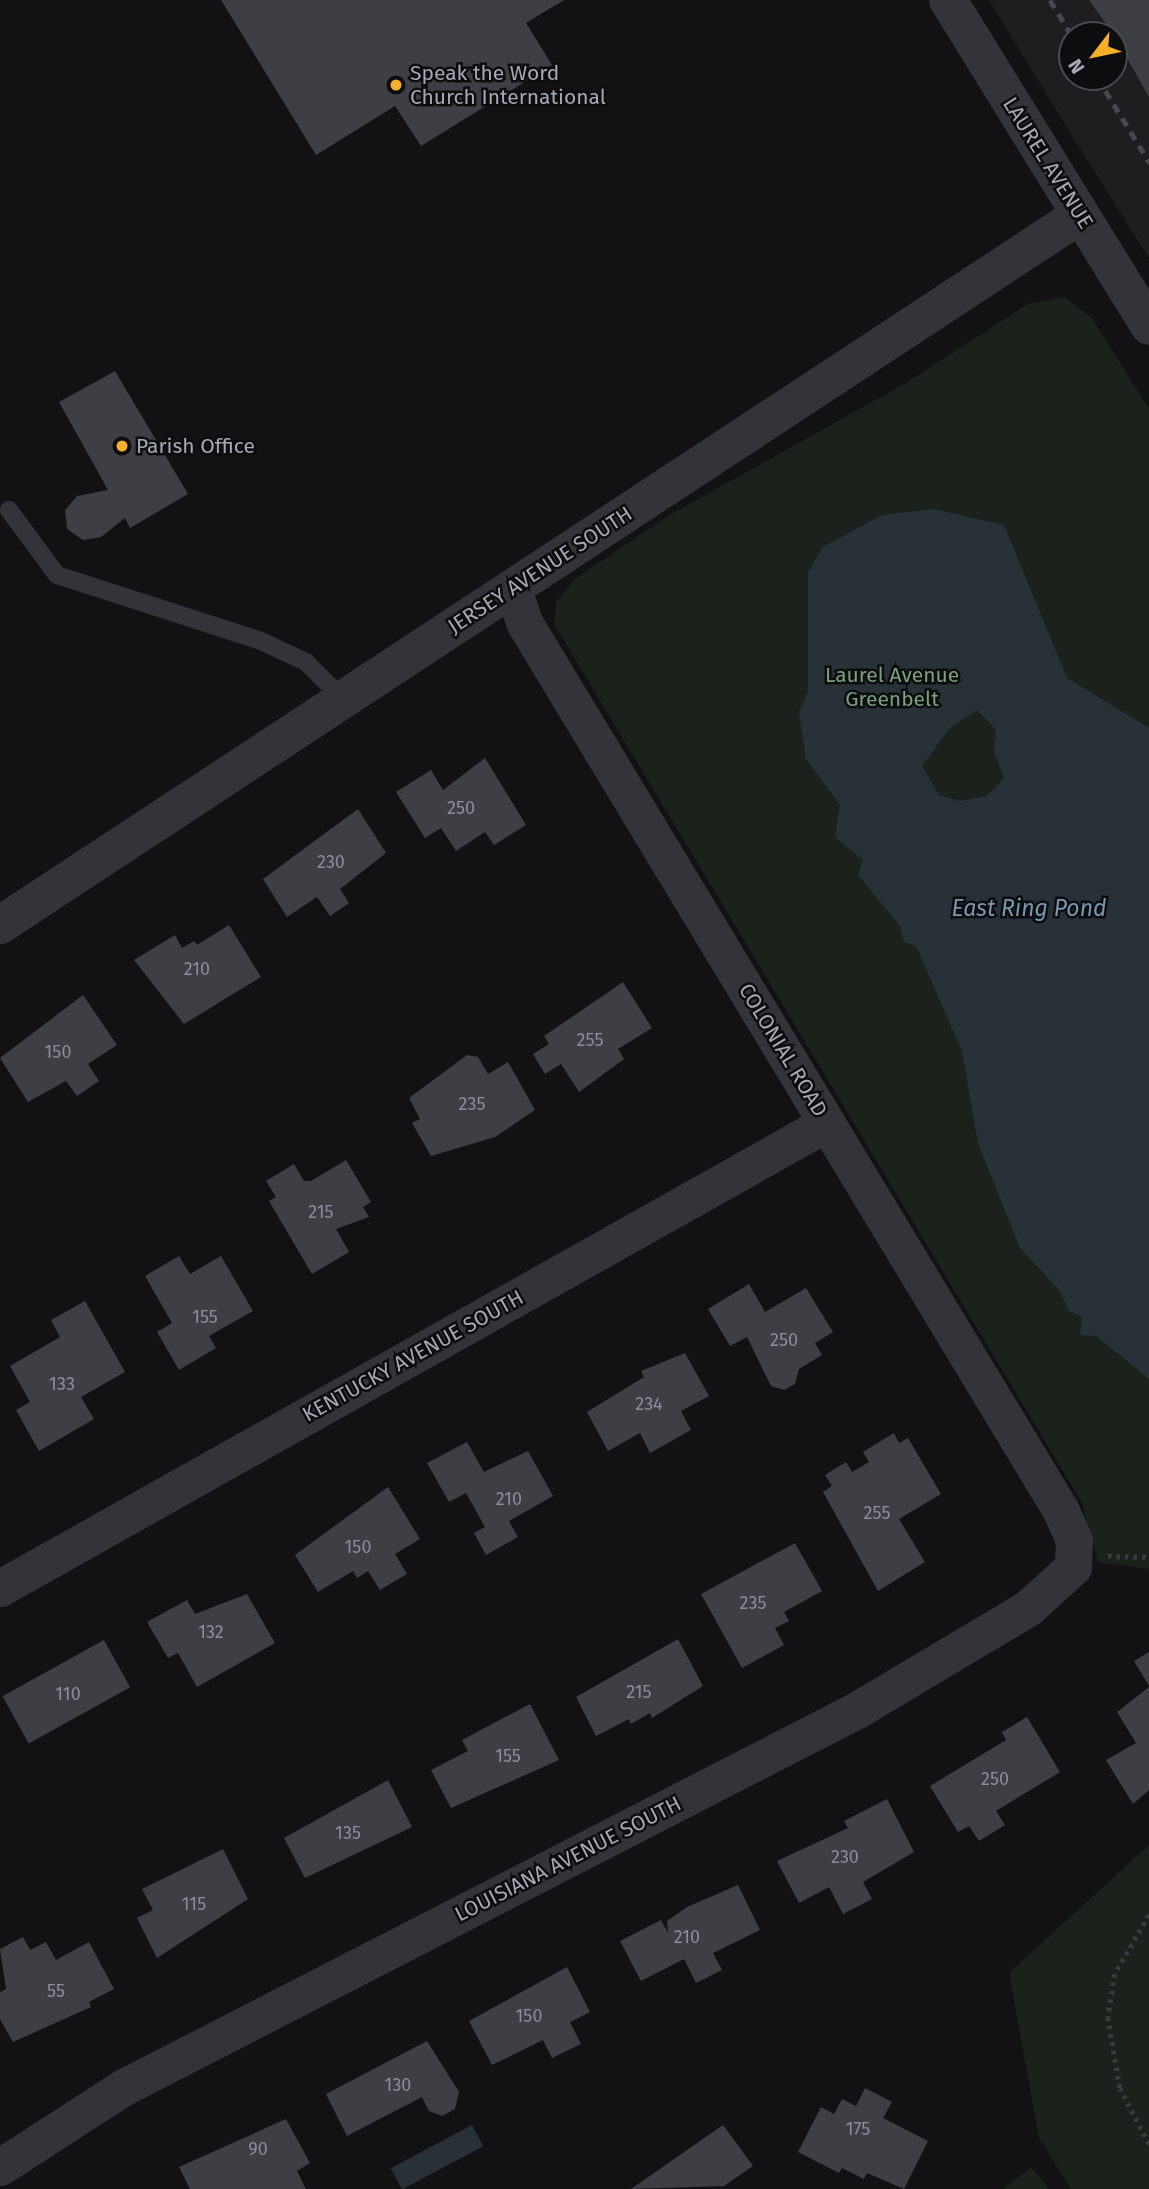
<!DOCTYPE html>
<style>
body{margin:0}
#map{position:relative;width:1149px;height:2189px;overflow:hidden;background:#121214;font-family:"Fira Sans",sans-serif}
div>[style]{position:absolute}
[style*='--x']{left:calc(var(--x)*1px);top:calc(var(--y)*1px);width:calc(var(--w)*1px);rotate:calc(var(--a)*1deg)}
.built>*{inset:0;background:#1e1e21}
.green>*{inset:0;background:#1a221b}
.water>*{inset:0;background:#293138;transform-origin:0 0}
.building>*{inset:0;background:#3e3f44;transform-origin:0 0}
.path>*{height:4.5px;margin-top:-2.25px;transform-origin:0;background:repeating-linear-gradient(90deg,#393b40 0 3.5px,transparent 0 8.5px)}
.service>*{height:18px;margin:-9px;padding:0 9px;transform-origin:9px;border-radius:9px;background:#333439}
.minor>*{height:37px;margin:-18.5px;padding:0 18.5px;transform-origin:18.5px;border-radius:18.5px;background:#333439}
.tertiary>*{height:38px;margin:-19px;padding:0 19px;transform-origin:19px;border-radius:19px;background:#333439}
.rail>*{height:5px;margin-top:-2.5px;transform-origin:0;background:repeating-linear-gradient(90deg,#46484e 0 9px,transparent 0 16px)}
.dots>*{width:19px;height:19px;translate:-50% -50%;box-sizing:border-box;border:4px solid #0d0d0f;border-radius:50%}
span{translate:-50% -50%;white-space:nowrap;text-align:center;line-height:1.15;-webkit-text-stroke:5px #0d0d0f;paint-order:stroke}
.number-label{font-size:18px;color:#8a8e99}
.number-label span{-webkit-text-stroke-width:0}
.poi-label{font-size:21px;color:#a4a9b5}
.left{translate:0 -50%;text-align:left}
.street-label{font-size:21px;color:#a4a9b5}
.park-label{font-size:21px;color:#7aa07c}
.water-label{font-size:23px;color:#7a97b1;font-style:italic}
.north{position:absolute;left:1058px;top:21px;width:70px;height:70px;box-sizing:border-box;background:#0d0d0f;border:2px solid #494b51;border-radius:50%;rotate:238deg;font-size:19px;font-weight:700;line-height:28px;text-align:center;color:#a4a9b5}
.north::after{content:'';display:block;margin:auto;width:24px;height:32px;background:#f4af2b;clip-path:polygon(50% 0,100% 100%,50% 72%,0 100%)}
</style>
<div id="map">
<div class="built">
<div style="clip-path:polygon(evenodd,989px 0,1149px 0,1149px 258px,1064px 123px,989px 0,1072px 35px,1114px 35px,1114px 77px,1072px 77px,1072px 35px)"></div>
</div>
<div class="green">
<div style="clip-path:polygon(1064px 297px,1092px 318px,1149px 409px,1149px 1569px,1098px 1562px,1082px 1503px,554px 624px,556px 602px,575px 579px,668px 516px,904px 384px,1028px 304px)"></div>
<div style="clip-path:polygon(1149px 1845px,1149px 2189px,1071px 2189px,1039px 2138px,1009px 1973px)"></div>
<div style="clip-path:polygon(1031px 2167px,1049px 2189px,1003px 2189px)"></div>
</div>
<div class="water">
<div style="clip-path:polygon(evenodd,933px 509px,1004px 525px,1067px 678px,1149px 728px,1149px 1379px,1096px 1336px,1080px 1335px,1082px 1317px,1069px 1311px,1060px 1291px,1020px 1248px,978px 1143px,962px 1051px,949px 1021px,916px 946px,904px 942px,900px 926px,858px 875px,863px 860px,835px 837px,840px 805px,806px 759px,799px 712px,808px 692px,808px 572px,823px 547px,882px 515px,933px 509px,977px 710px,996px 730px,994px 752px,1004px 778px,987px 796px,960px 801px,939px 795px,922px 766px,949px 729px,977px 710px)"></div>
<div style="left:472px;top:2125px;width:24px;height:92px;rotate:62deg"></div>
</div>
<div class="building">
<div style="clip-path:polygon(221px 0,564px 0,526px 23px,552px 65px,421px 146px,395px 106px,316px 155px)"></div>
<div style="clip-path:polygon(1089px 0,1149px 0,1149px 97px,1114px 35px)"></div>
<div style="clip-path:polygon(115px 371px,188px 494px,130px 528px,125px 518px,101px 537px,83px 540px,67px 529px,65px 510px,77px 496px,108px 490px,59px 402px)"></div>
<div style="clip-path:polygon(485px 758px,526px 825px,494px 845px,485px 832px,456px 851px,441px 828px,425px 838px,396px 792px,431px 770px,443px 790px)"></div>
<div style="clip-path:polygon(358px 809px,386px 853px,340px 889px,349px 903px,330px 916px,317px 897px,287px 917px,263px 879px)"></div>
<div style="clip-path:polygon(229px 925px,261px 977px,184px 1024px,134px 960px,175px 935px,182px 948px,194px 941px,197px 945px)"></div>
<div style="clip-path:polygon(623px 982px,652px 1028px,618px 1049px,624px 1059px,579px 1092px,561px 1064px,545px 1074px,533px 1054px,549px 1044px,544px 1036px)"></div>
<div style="clip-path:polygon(83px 995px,117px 1045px,88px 1064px,99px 1081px,77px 1096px,66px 1081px,28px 1102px,0 1058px)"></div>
<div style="clip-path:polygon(467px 1055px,478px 1057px,488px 1074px,508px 1062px,535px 1110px,495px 1137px,431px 1156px,412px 1123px,420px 1119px,409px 1098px)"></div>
<div style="clip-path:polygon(346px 1160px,371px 1202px,363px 1207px,369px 1217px,336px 1229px,349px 1252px,312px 1274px,269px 1201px,276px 1197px,266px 1181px,294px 1164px,304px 1181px,311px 1181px)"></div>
<div style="clip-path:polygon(179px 1256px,190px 1274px,221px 1256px,253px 1311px,209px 1336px,216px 1348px,179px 1370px,157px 1332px,172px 1323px,145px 1276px)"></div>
<div style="clip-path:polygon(749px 1284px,765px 1312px,806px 1288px,833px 1332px,815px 1343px,822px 1355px,799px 1369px,795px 1384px,784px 1390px,771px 1386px,747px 1337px,730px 1346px,708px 1309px)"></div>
<div style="clip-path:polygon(85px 1301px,125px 1372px,81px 1397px,94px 1419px,39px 1451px,16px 1410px,30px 1402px,10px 1366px,60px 1337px,51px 1320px)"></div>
<div style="clip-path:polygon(685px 1353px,709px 1396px,681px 1411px,691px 1430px,650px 1453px,640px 1433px,608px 1451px,587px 1412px,644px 1377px,641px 1371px)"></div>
<div style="clip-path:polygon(894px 1433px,899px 1443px,908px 1438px,941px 1494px,899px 1519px,925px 1562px,878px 1591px,823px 1492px,832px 1486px,825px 1475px,846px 1462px,852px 1472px,869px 1462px,863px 1452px)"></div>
<div style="clip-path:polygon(467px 1442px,484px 1472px,528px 1451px,553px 1496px,509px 1521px,518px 1537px,486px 1555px,474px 1533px,485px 1527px,466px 1493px,449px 1502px,427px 1463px)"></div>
<div style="clip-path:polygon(388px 1487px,420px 1539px,395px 1554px,407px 1574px,380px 1590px,368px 1571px,357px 1578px,353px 1571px,318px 1592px,295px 1555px)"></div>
<div style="clip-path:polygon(795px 1543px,822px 1591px,784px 1612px,789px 1621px,775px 1628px,784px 1645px,742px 1668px,701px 1594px)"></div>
<div style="clip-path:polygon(247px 1594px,275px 1643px,197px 1687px,178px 1653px,168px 1658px,147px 1622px,187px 1600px,195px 1614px)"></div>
<div style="clip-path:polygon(678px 1639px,703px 1686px,652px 1718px,650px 1713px,631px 1724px,629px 1719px,596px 1736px,576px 1697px)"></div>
<div style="left:104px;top:1640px;width:54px;height:116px;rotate:61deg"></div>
<div style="clip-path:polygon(1149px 1652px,1149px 1686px,1134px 1661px)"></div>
<div style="clip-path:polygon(1149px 1687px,1149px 1790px,1133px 1804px,1106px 1760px,1136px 1743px,1117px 1712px)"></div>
<div style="clip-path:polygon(530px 1704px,559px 1760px,451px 1808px,431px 1770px,468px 1751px,462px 1740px)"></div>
<div style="clip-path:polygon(1027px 1717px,1060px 1772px,996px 1811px,1005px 1825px,979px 1841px,969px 1826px,958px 1832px,930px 1786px,1006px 1740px,1002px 1732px)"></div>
<div style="clip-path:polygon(388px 1780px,412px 1827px,305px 1878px,284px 1838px)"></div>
<div style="clip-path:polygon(887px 1799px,914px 1852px,863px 1882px,872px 1899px,843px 1914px,829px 1887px,799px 1903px,777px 1861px,848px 1828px,844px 1821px)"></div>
<div style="clip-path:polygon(223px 1849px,248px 1899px,157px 1958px,137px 1918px,153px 1910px,142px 1889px)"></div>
<div style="clip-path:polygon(738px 1885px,760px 1930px,713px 1953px,722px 1970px,696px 1983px,684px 1959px,641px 1981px,620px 1941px,661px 1920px,668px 1933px,667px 1921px,687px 1907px)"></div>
<div style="clip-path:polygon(23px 1937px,30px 1950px,46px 1942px,56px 1960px,89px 1942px,114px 1989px,89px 2002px,91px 2007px,13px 2042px,0 2019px,0 1992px,6px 1989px,0 1949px)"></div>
<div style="clip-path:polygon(567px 1967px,590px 2012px,570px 2022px,581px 2044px,552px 2058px,543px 2040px,492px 2065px,469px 2021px)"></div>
<div style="clip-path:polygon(427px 2041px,459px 2092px,455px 2109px,442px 2116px,429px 2111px,422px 2097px,347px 2136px,326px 2094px)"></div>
<div style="clip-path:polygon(865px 2088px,892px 2102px,883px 2118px,928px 2141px,904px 2189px,867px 2173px,864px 2179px,842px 2168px,839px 2173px,798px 2152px,821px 2107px,834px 2114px,842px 2099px,856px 2106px)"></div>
<div style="clip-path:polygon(286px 2119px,310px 2163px,297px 2171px,306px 2189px,190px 2189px,179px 2167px)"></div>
<div style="clip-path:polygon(723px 2125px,753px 2166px,724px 2186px,631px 2189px)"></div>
</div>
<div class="path">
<div style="--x:1108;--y:1556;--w:41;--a:1.4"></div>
<div style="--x:1149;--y:1915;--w:68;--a:120"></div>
<div style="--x:1115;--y:1974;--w:44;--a:99.2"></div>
<div style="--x:1108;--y:2017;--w:72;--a:80.4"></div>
<div style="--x:1120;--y:2088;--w:63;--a:62.6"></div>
</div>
<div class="service">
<div style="--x:9;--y:510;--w:81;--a:53.6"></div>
<div style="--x:57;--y:575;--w:214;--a:17.9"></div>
<div style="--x:261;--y:641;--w:50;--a:25"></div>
<div style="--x:306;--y:662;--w:52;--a:45"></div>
</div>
<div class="minor">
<div style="--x:0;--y:1588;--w:949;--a:-29.35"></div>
<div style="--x:0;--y:2167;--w:145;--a:-32.9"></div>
<div style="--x:122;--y:2088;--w:827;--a:-27.22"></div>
<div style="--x:857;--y:1710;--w:199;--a:-30.8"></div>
<div style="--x:1028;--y:1608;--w:61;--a:-42.3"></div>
<div style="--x:1073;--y:1567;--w:27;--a:-88"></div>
<div style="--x:1074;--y:1540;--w:34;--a:-114"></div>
<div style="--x:1060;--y:1509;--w:1034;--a:-121.15"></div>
<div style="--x:525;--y:624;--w:38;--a:-110"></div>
</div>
<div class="tertiary">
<div style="--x:948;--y:0;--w:383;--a:58.3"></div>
<div style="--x:0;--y:925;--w:1292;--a:-33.32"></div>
</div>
<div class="rail">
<div style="--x:1050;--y:0;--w:42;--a:58.6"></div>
<div style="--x:1097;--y:77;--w:100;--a:58.5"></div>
</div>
<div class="dots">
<div style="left:396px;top:85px;background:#f4af2b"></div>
<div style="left:122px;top:446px;background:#f4af2b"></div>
</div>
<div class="number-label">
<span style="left:461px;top:808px">250</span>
<span style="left:331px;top:862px">230</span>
<span style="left:197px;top:969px">210</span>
<span style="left:590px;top:1040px">255</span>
<span style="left:58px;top:1052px">150</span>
<span style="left:472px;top:1104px">235</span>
<span style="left:321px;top:1212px">215</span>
<span style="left:205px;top:1317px">155</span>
<span style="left:784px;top:1340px">250</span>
<span style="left:62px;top:1384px">133</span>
<span style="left:649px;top:1404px">234</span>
<span style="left:509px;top:1499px">210</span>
<span style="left:877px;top:1513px">255</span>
<span style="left:358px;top:1547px">150</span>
<span style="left:753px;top:1603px">235</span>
<span style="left:211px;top:1632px">132</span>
<span style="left:639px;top:1692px">215</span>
<span style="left:68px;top:1694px">110</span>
<span style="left:508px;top:1756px">155</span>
<span style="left:995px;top:1779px">250</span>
<span style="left:348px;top:1833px">135</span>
<span style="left:845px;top:1857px">230</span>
<span style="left:194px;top:1904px">115</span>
<span style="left:687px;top:1937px">210</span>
<span style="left:56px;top:1991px">55</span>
<span style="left:529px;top:2016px">150</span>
<span style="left:398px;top:2085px">130</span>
<span style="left:858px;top:2129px">175</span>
<span style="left:258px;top:2149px">90</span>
</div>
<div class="poi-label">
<span class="left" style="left:410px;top:85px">Speak the Word<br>Church International</span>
<span class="left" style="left:136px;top:446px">Parish Office</span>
</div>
<div class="street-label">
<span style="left:1048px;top:163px;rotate:58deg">LAUREL AVENUE</span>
<span style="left:540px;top:570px;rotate:-33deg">JERSEY AVENUE SOUTH</span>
<span style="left:783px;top:1050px;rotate:59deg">COLONIAL ROAD</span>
<span style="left:413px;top:1356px;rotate:-29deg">KENTUCKY AVENUE SOUTH</span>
<span style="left:568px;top:1859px;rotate:-27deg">LOUISIANA AVENUE SOUTH</span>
</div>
<div class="park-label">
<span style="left:892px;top:687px">Laurel Avenue<br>Greenbelt</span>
</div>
<div class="water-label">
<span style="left:1029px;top:908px">East Ring Pond</span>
</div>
<div class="north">N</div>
</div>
